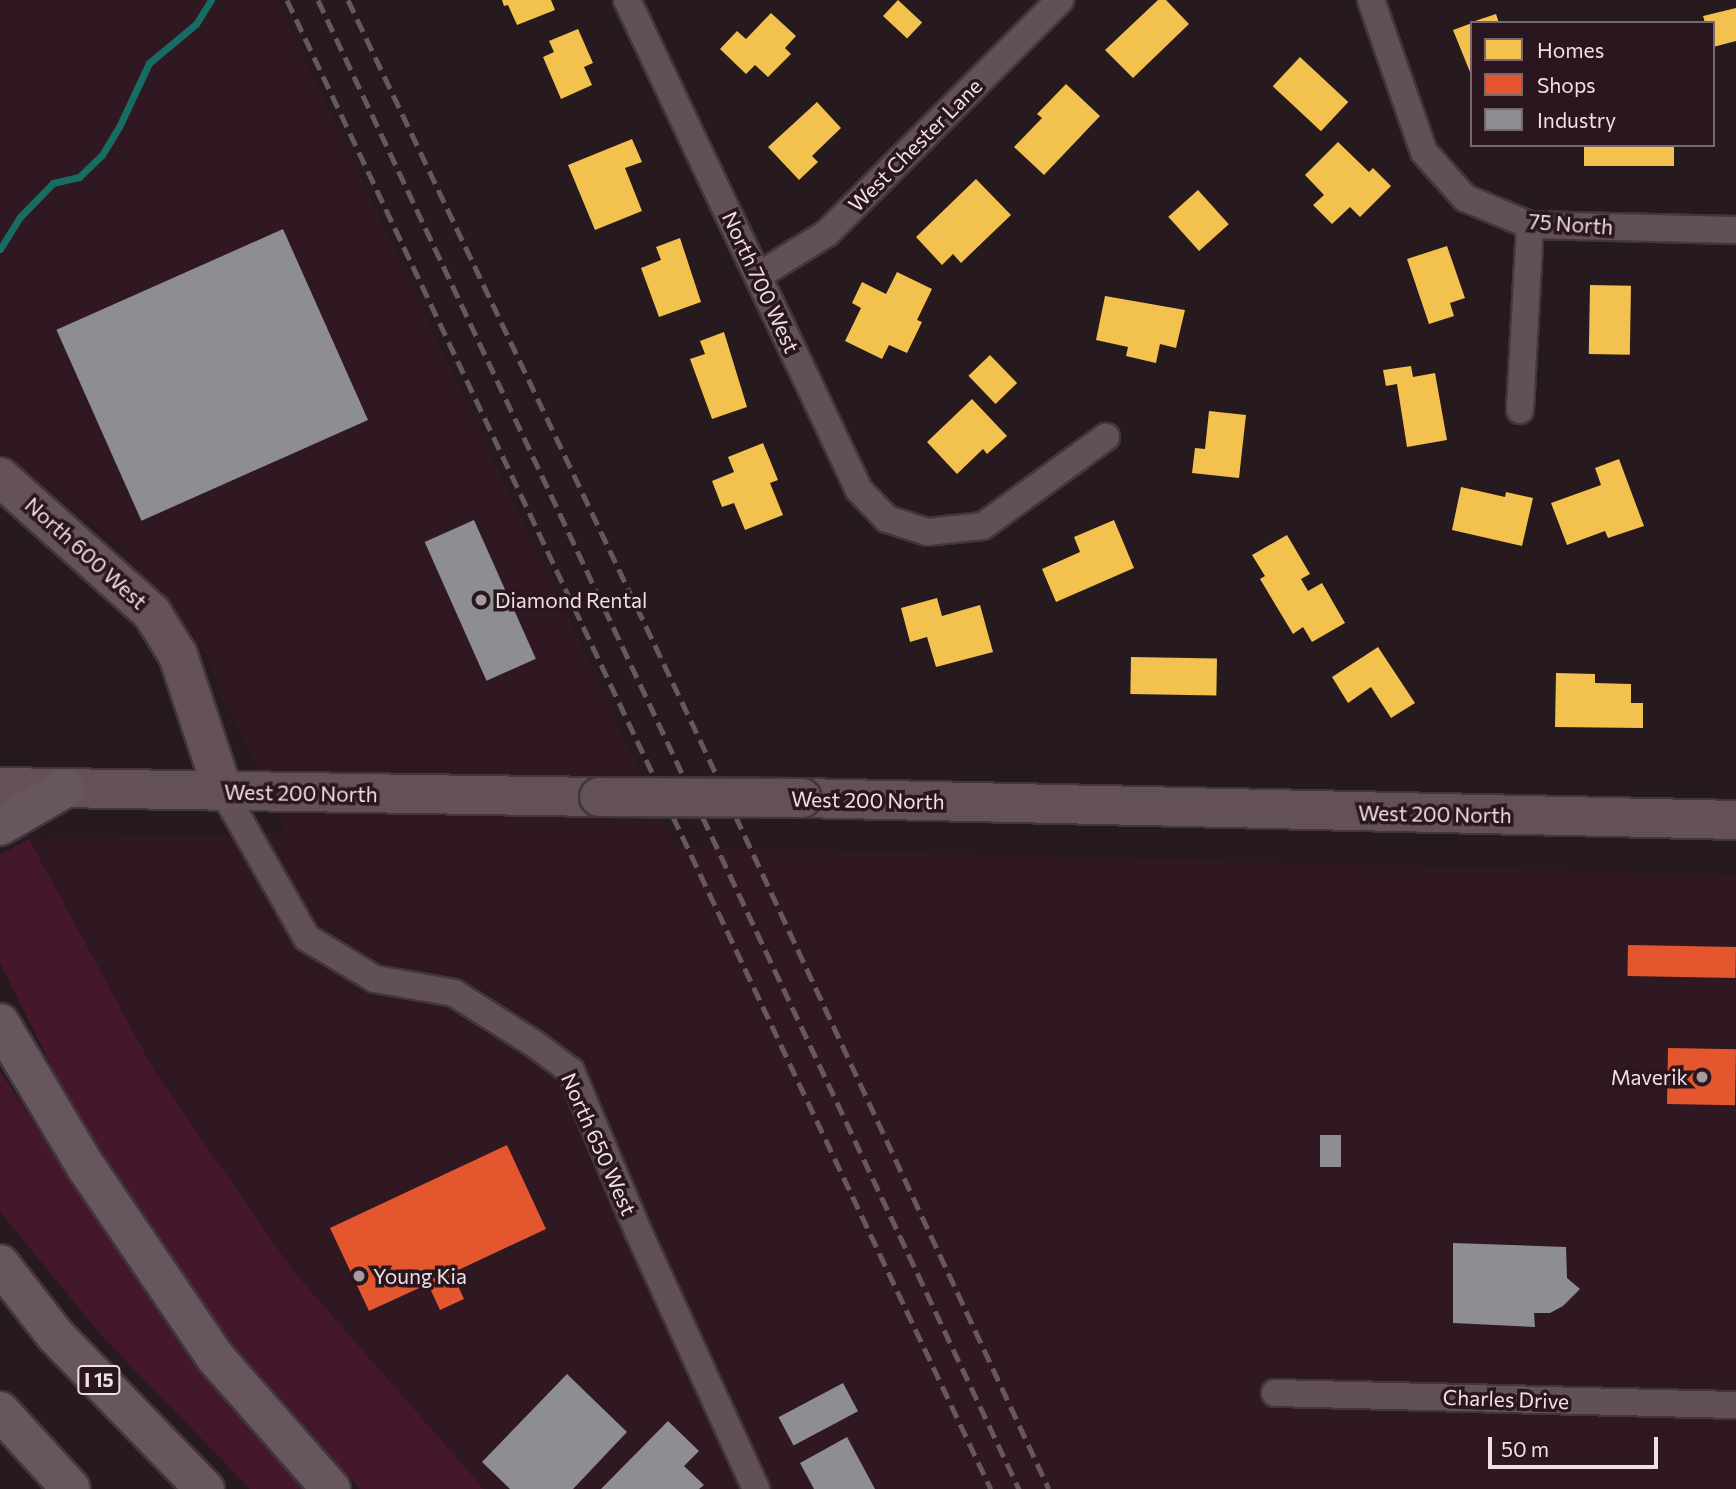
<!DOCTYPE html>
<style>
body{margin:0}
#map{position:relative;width:1736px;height:1489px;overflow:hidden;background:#261a1f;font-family:Commissioner,sans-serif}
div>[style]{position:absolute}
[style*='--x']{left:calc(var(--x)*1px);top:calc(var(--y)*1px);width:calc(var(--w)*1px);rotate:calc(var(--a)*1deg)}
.built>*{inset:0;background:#301822}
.green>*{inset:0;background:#45172d}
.homes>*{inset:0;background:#f2c14e;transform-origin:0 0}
.shops>*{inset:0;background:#e4572e;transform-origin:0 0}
.industry>*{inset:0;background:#8d8d92;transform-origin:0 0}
.stream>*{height:7px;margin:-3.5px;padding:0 3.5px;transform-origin:3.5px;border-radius:3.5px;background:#176d63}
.roads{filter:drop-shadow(2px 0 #41373b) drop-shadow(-2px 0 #41373b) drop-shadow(0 2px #41373b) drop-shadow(0 -2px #41373b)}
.street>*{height:26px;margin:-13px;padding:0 13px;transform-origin:13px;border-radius:13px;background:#615056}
.secondary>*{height:38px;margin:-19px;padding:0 19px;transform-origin:19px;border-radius:19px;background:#64515a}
.primary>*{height:38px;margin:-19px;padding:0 19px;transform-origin:19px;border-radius:19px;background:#635058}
.highway>*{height:38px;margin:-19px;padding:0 19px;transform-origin:19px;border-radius:19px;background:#67565e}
.rail>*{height:5px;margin-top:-2.5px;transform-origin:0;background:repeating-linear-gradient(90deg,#66585e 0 14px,transparent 0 21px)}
.bridges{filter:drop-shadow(2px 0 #41373b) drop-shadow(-2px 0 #41373b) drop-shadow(0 2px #41373b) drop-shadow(0 -2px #41373b)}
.primary-bridge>*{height:38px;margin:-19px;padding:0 19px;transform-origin:19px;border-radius:19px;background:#635058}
.dots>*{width:19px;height:19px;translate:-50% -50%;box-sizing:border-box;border:4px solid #2a161e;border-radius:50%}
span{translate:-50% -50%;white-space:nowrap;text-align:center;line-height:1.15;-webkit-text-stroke:7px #2a161e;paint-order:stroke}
.shield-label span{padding:2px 5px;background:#2a161e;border:2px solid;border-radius:5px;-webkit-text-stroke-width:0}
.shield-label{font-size:19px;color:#eee0e5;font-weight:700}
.street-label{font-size:21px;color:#eee0e5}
.poi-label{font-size:21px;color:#eee0e5}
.left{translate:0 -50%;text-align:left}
.right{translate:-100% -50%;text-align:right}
.legend{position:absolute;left:1470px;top:21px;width:245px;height:126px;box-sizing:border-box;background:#2a161e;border:2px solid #78676e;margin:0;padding:9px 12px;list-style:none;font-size:21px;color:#eee0e5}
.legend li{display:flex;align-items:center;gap:14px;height:35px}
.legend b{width:35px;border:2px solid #78676e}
.scale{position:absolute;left:1488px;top:1437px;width:170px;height:32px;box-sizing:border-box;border:4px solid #eee0e5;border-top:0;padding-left:9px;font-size:21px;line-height:24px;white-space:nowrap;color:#eee0e5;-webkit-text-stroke:5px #2a161e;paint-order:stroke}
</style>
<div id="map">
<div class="built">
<div style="clip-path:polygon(0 0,277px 0,675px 846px,1736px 875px,1736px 1489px,484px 1489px,294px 1272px,155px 1072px,29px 839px,287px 833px,200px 645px,116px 545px,0 450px)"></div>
</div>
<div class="green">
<div style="clip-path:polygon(29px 839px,155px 1072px,294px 1272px,484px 1489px,360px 1489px,221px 1331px,142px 1222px,88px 1139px,0 963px,0 855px)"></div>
<div style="clip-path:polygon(0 1071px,124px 1261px,182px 1337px,312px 1489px,250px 1489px,102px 1336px,0 1212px)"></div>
</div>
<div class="homes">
<div style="clip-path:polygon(502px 0,551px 0,555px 10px,517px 25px,508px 5px,504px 6px)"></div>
<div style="left:898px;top:0;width:33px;height:22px;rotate:43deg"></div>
<div style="clip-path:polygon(1158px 0,1166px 0,1189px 24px,1133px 78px,1105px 50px)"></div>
<div style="clip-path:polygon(1736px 8px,1736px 41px,1713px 47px,1713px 23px,1705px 23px,1703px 16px)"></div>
<div style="clip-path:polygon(771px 13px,796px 36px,785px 48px,791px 54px,768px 77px,755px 65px,746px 74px,720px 49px,737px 31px,746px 39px)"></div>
<div style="clip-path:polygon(1496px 14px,1499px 23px,1472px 23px,1472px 22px)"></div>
<div style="clip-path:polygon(1472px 23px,1472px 77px,1453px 30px)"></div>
<div style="clip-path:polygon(578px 29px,593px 63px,584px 67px,592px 85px,561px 99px,543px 57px,554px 52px,549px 41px)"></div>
<div style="left:1300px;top:57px;width:66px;height:40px;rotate:43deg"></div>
<div style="clip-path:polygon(1066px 84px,1100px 116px,1044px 175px,1014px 147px,1042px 118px,1037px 114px)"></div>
<div style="clip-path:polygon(817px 102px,841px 128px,812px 156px,818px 162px,799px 180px,768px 147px)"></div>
<div style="clip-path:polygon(632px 139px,642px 162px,625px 168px,642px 211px,595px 230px,568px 165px)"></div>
<div style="clip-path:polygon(1338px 142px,1369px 172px,1373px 168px,1391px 186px,1360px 217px,1350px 207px,1332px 224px,1313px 205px,1324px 195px,1305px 175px)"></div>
<div style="left:1584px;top:145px;width:90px;height:21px"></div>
<div style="clip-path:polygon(976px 179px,1011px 215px,961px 263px,953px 254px,942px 265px,916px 237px)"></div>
<div style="left:1198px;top:190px;width:46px;height:40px;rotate:48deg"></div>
<div style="clip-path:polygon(680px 238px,701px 302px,659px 317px,641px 268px,661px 260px,656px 247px)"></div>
<div style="clip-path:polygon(1447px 246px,1465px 298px,1450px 303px,1454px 316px,1429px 324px,1407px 259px)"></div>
<div style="clip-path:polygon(897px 272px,932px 289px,917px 320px,922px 322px,907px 353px,889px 345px,882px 359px,845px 341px,861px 308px,852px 303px,862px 282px,886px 294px)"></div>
<div style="left:1590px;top:285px;width:41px;height:69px;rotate:1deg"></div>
<div style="clip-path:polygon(1105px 296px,1185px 310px,1176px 348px,1160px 344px,1156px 363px,1126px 356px,1128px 347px,1096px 340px)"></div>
<div style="clip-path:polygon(724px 332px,747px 407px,712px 419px,690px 359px,705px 354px,700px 341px)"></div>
<div style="left:990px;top:355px;width:39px;height:30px;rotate:46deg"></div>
<div style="clip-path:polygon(1411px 366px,1413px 377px,1435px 373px,1447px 440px,1407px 447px,1397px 384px,1386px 386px,1383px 370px)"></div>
<div style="clip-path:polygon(972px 399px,1007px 436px,987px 454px,983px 449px,957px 474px,927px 442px)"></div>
<div style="clip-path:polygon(1209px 411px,1246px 415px,1239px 478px,1192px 473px,1195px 448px,1205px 449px)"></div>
<div style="clip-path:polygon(763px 443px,778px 480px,770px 483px,783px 515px,745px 530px,734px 503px,722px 507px,712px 481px,734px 472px,728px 457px)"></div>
<div style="clip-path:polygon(1619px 459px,1644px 526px,1608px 538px,1605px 531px,1567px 545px,1551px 503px,1601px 485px,1595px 468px)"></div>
<div style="clip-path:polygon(1461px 487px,1505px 497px,1506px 492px,1533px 498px,1522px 546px,1452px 530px)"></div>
<div style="clip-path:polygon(1114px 520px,1134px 568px,1056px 602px,1042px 569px,1080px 552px,1074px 537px)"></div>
<div style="clip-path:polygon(1287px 535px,1310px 574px,1301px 579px,1308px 591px,1322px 583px,1345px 623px,1312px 642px,1303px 627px,1293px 634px,1260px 579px,1265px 576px,1252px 555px)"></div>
<div style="clip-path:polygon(937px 598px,942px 616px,980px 605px,993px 652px,936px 667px,927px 637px,910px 642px,901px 608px)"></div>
<div style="clip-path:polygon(1378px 647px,1415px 703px,1391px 718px,1371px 687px,1348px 703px,1332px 677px)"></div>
<div style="left:1131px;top:657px;width:86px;height:37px;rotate:1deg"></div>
<div style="clip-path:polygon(1556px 673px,1595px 674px,1595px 683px,1631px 684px,1631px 703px,1643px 703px,1643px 728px,1555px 727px)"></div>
</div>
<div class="shops">
<div style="left:1628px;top:945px;width:108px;height:31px;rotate:1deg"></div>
<div style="left:1668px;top:1048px;width:68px;height:56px;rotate:1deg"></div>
<div style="clip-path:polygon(507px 1145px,546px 1229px,452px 1273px,464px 1299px,440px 1310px,428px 1284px,369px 1311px,330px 1228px)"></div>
</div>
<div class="industry">
<div style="left:283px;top:229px;width:209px;height:248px;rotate:66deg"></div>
<div style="left:474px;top:520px;width:152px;height:54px;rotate:66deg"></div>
<div style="left:1320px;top:1135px;width:21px;height:32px"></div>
<div style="clip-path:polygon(1453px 1243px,1566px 1247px,1567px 1278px,1580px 1289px,1563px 1306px,1550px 1313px,1534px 1313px,1535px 1327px,1453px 1323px)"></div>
<div style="clip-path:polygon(567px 1374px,627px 1432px,573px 1489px,510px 1489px,482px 1462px)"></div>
<div style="left:843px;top:1383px;width:32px;height:73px;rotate:62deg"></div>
<div style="clip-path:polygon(668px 1421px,699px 1451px,684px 1466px,704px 1485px,699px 1489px,601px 1489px)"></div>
<div style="clip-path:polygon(847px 1437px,875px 1489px,814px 1489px,800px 1463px)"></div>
</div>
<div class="stream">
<div style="--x:0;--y:249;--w:36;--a:-58"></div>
<div style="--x:19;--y:218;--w:49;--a:-45.8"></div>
<div style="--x:53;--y:183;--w:27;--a:-13"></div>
<div style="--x:79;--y:177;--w:32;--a:-44"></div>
<div style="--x:102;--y:155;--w:33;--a:-59"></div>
<div style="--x:119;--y:127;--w:71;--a:-64.9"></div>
<div style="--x:149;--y:63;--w:61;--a:-39.7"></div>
<div style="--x:196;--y:24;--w:28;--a:-58"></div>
</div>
<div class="roads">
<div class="street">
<div style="--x:627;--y:0;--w:542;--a:64.66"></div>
<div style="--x:859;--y:490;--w:40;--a:46"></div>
<div style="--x:887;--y:519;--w:42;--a:18"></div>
<div style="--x:927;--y:532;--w:56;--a:-6.1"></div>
<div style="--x:983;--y:526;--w:152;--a:-35.9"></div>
<div style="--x:1371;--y:0;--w:161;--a:70.8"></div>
<div style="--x:1424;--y:152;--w:62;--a:48.3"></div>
<div style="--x:1465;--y:198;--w:70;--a:22.6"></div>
<div style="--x:1530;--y:225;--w:206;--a:1.4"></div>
<div style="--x:758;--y:276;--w:81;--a:-31.9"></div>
<div style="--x:827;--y:233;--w:330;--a:-45"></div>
<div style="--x:1520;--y:410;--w:185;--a:-86.9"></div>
<div style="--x:223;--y:791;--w:169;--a:60.3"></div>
<div style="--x:307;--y:938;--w:79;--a:31.1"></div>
<div style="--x:375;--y:979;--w:80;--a:10"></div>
<div style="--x:454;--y:993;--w:93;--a:32.3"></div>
<div style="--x:533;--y:1043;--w:47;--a:36.4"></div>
<div style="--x:571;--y:1071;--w:173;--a:67.3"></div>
<div style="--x:638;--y:1231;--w:284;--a:65.4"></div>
<div style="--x:1275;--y:1393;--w:461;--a:1.5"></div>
</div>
<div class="secondary">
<div style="--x:0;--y:477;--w:204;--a:41.8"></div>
<div style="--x:152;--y:613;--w:49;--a:58.2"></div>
<div style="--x:178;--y:655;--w:143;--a:71.7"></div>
</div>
<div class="primary">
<div style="--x:0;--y:787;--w:599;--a:0.96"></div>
<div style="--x:802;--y:798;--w:934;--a:1.35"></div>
</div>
<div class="highway">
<div style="--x:0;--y:826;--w:76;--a:-29.9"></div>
<div style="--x:0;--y:1023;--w:168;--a:59.2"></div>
<div style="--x:86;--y:1167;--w:230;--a:55.8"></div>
<div style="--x:215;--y:1357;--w:176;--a:48.7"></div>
<div style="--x:0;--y:1264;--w:90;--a:52.2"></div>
<div style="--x:55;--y:1335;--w:215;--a:45.8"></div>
<div style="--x:0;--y:1411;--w:105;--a:47.7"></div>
</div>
</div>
<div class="rail">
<div style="--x:287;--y:0;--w:1647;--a:64.7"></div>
<div style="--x:318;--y:0;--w:1646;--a:64.79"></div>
<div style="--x:348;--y:0;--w:840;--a:64.56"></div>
<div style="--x:709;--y:759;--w:805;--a:65.03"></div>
</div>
<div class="bridges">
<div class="primary-bridge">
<div style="--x:599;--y:797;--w:203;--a:0.3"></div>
</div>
</div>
<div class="dots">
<div style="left:481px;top:600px;background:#a89ba0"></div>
<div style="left:1702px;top:1077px;background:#a89ba0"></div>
<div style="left:359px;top:1276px;background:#a89ba0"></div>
</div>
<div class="shield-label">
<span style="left:99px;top:1380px">I 15</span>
</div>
<div class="street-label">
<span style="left:915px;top:145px;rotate:-45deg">West Chester Lane</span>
<span style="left:1571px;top:224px;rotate:4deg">75 North</span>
<span style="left:761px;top:282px;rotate:65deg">North 700 West</span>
<span style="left:86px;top:553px;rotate:42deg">North 600 West</span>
<span style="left:301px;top:793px;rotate:1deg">West 200 North</span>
<span style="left:868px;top:800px;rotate:1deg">West 200 North</span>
<span style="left:1435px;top:814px;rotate:1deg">West 200 North</span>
<span style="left:599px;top:1144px;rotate:66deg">North 650 West</span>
<span style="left:1506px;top:1399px;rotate:2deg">Charles Drive</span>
</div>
<div class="poi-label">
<span class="left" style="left:495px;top:600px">Diamond Rental</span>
<span class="right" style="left:1688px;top:1077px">Maverik</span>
<span class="left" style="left:373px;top:1276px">Young Kia</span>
</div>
<ul class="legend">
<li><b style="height:19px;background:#f2c14e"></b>Homes</li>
<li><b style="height:19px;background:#e4572e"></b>Shops</li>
<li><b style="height:19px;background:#8d8d92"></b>Industry</li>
</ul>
<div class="scale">50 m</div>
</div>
